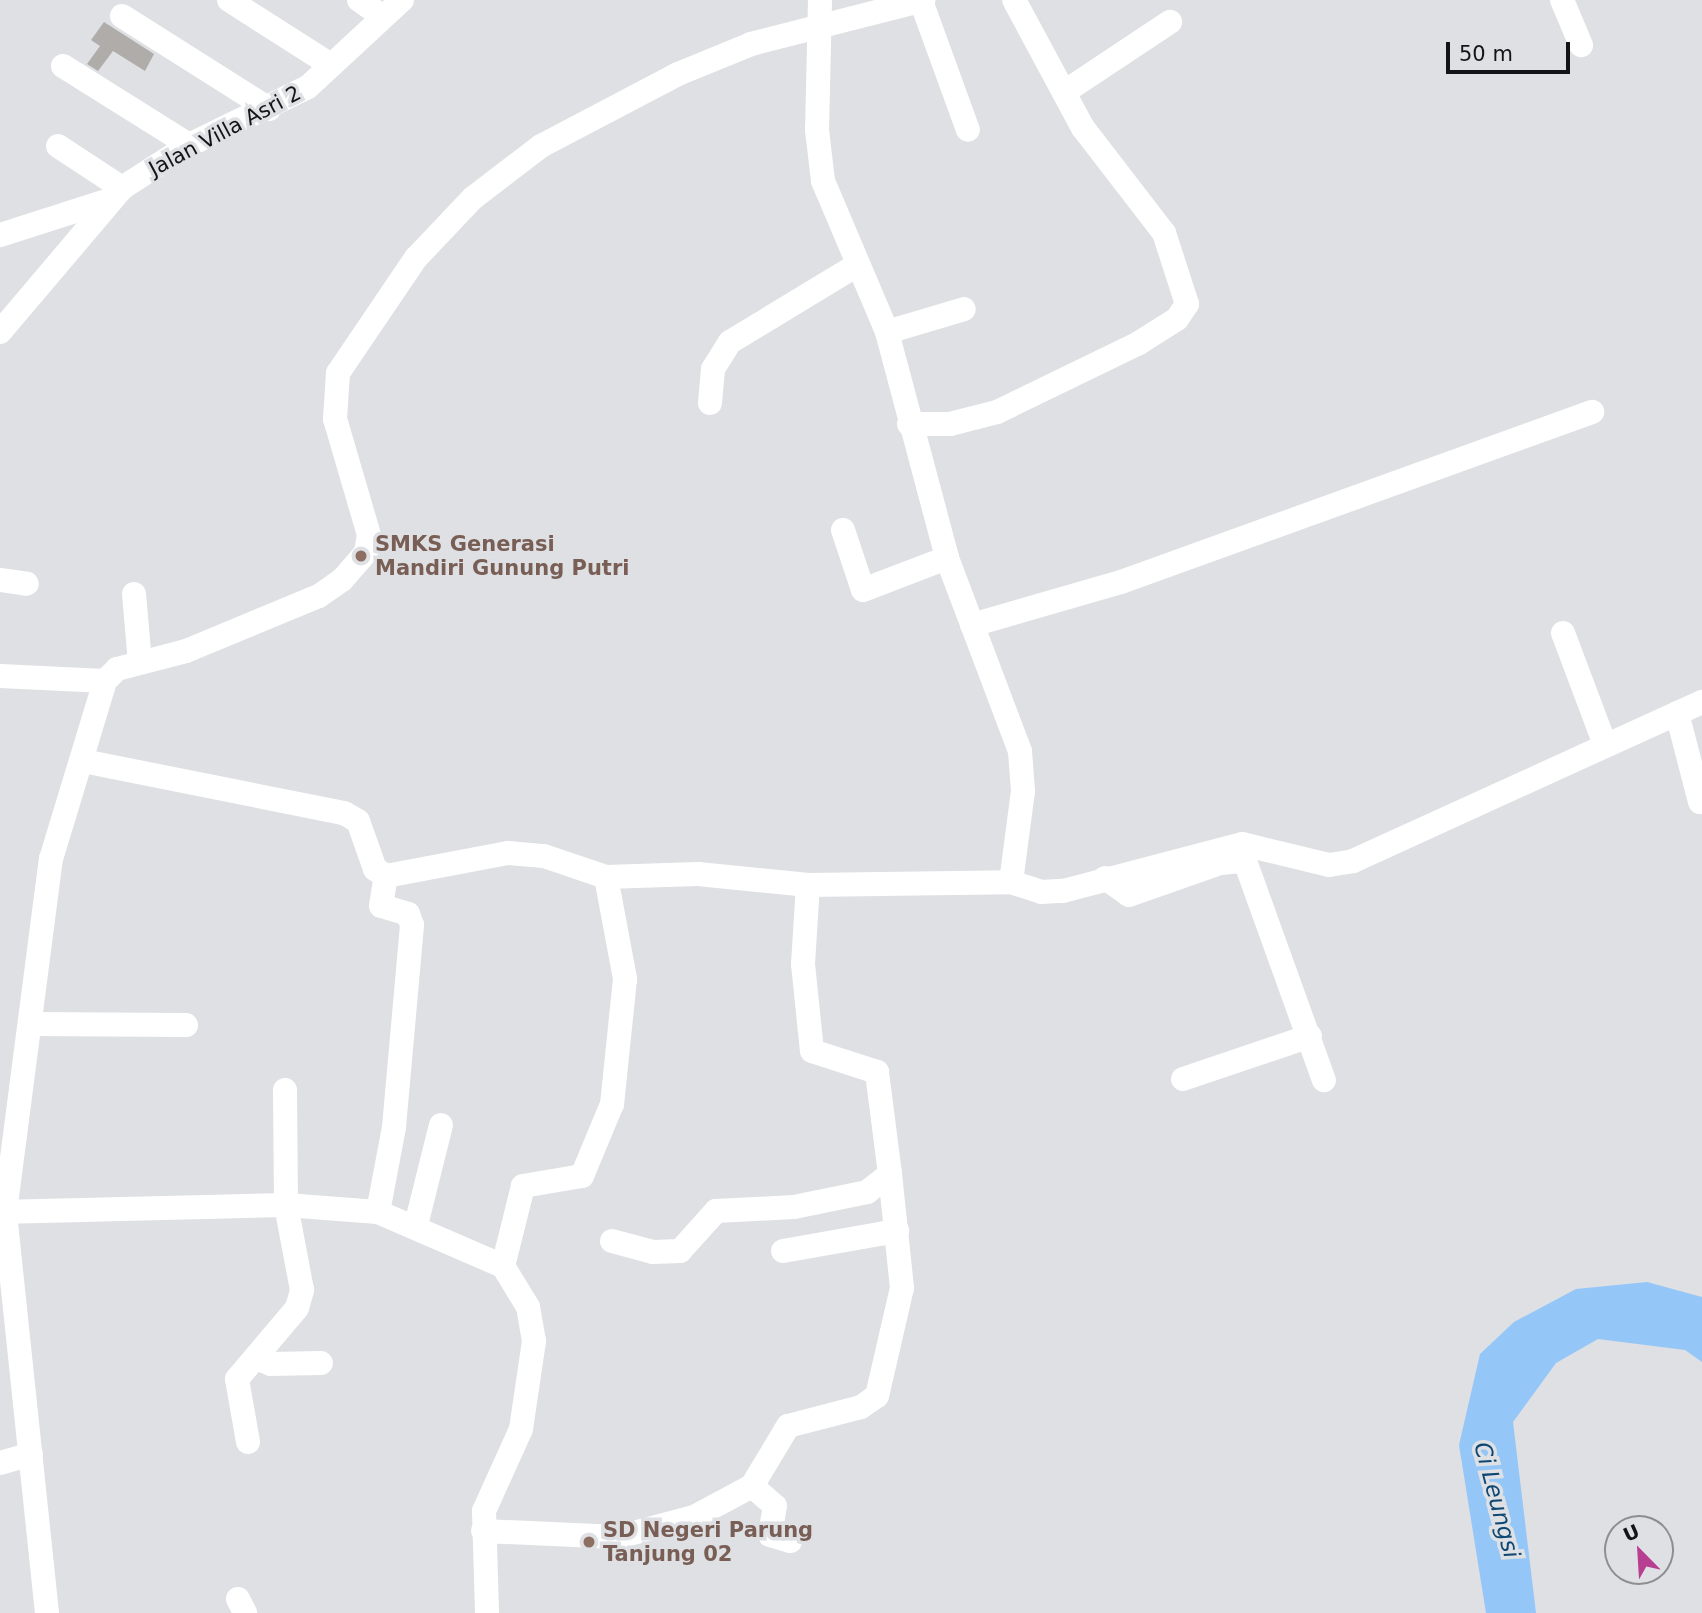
<!DOCTYPE html>
<style>
body{margin:0}
#map{position:relative;width:1702px;height:1613px;overflow:hidden;background:#dee0e3;font-family:"DejaVu Sans",sans-serif}
div>[style]{position:absolute}
[style*='--x']{left:calc(var(--x)*1px);top:calc(var(--y)*1px);width:calc(var(--w)*1px);rotate:calc(var(--a)*1deg)}
.water>*{inset:0;background:#94c7f8}
.building>*{inset:0;background:#afacaa}
.minor>*{height:24px;margin:-12px;padding:0 12px;transform-origin:12px;border-radius:12px;background:#fff}
.dots>*{width:19px;height:19px;translate:-50% -50%;box-sizing:border-box;border:4px solid #dee0e3;border-radius:50%}
span{translate:-50% -50%;white-space:nowrap;text-align:center;line-height:1.15;-webkit-text-stroke:7px #dee0e3;paint-order:stroke}
.street-label{font-size:21px;color:#131415}
.education-label{font-size:21px;color:#785e54;font-weight:700}
.left{translate:0 -50%;text-align:left}
.water-label{font-size:23px;color:#0d4773;font-style:italic}
.north{position:absolute;left:1604px;top:1515px;width:70px;height:70px;box-sizing:border-box;background:#dee0e3;border:2px solid #8d8e91;border-radius:50%;rotate:336deg;font-size:19px;font-weight:700;line-height:28px;text-align:center;color:#131415}
.north::after{content:'';display:block;margin:auto;width:24px;height:32px;background:#b73e91;clip-path:polygon(50% 0,100% 100%,50% 72%,0 100%)}
.scale{position:absolute;left:1446px;top:42px;width:124px;height:32px;box-sizing:border-box;border:4px solid #131415;border-top:0;padding-left:9px;font-size:21px;line-height:24px;white-space:nowrap;color:#131415;-webkit-text-stroke:5px #dee0e3;paint-order:stroke}
</style>
<div id="map">
<div class="water">
<div style="clip-path:polygon(1647px 1282px,1702px 1297px,1702px 1362px,1685px 1350px,1598px 1339px,1556px 1363px,1513px 1422px,1536px 1613px,1486px 1613px,1459px 1445px,1480px 1354px,1514px 1322px,1576px 1289px)"></div>
</div>
<div class="building">
<div style="clip-path:polygon(104px 22px,154px 54px,145px 71px,113px 51px,98px 71px,87px 64px,100px 46px,91px 40px)"></div>
</div>
<div class="minor">
<div style="--x:229;--y:0;--w:121;--a:32.5"></div>
<div style="--x:359;--y:0;--w:28;--a:35"></div>
<div style="--x:820;--y:0;--w:130;--a:91.3"></div>
<div style="--x:817;--y:130;--w:51;--a:83.3"></div>
<div style="--x:823;--y:181;--w:164;--a:67"></div>
<div style="--x:887;--y:332;--w:234;--a:75.1"></div>
<div style="--x:947;--y:558;--w:206;--a:69.3"></div>
<div style="--x:1020;--y:751;--w:40;--a:85.7"></div>
<div style="--x:1023;--y:791;--w:92;--a:97.5"></div>
<div style="--x:1011;--y:882;--w:32;--a:18"></div>
<div style="--x:1041;--y:892;--w:22;--a:-3"></div>
<div style="--x:1063;--y:891;--w:185;--a:-14.7"></div>
<div style="--x:1242;--y:844;--w:89;--a:13.6"></div>
<div style="--x:1329;--y:865;--w:24;--a:-9"></div>
<div style="--x:1353;--y:861;--w:384;--a:-24.5"></div>
<div style="--x:1562;--y:0;--w:49;--a:67.1"></div>
<div style="--x:921;--y:1;--w:137;--a:70"></div>
<div style="--x:122;--y:16;--w:174;--a:32.3"></div>
<div style="--x:63;--y:66;--w:149;--a:32.1"></div>
<div style="--x:1066;--y:91;--w:125;--a:-33.6"></div>
<div style="--x:58;--y:146;--w:77;--a:33.3"></div>
<div style="--x:0;--y:235;--w:115;--a:-17.7"></div>
<div style="--x:0;--y:332;--w:189;--a:-49.7"></div>
<div style="--x:122;--y:188;--w:80;--a:-32.7"></div>
<div style="--x:189;--y:145;--w:132;--a:-26"></div>
<div style="--x:308;--y:87;--w:128;--a:-42.8"></div>
<div style="--x:887;--y:332;--w:80;--a:-16.6"></div>
<div style="--x:710;--y:403;--w:34;--a:-85"></div>
<div style="--x:713;--y:369;--w:32;--a:-58"></div>
<div style="--x:730;--y:342;--w:149;--a:-31.2"></div>
<div style="--x:909;--y:424;--w:41;--a:0"></div>
<div style="--x:950;--y:424;--w:49;--a:-14.3"></div>
<div style="--x:997;--y:412;--w:158;--a:-25.9"></div>
<div style="--x:1139;--y:343;--w:45;--a:-32.3"></div>
<div style="--x:1177;--y:319;--w:18;--a:-56"></div>
<div style="--x:1187;--y:304;--w:75;--a:-107.9"></div>
<div style="--x:1164;--y:233;--w:133;--a:-127.6"></div>
<div style="--x:1083;--y:128;--w:145;--a:-118.3"></div>
<div style="--x:843;--y:530;--w:63;--a:71.6"></div>
<div style="--x:863;--y:590;--w:90;--a:-20.9"></div>
<div style="--x:0;--y:580;--w:27;--a:8"></div>
<div style="--x:134;--y:594;--w:68;--a:85"></div>
<div style="--x:972;--y:625;--w:155;--a:-16.1"></div>
<div style="--x:1121;--y:582;--w:501;--a:-19.85"></div>
<div style="--x:1563;--y:633;--w:116;--a:69.4"></div>
<div style="--x:0;--y:676;--w:105;--a:2.7"></div>
<div style="--x:105;--y:681;--w:17;--a:-45"></div>
<div style="--x:117;--y:669;--w:71;--a:-14.6"></div>
<div style="--x:186;--y:651;--w:144;--a:-22.5"></div>
<div style="--x:319;--y:596;--w:28;--a:-35"></div>
<div style="--x:342;--y:580;--w:37;--a:-49"></div>
<div style="--x:366;--y:552;--w:17;--a:-80"></div>
<div style="--x:369;--y:535;--w:121;--a:-106.3"></div>
<div style="--x:335;--y:419;--w:46;--a:-86.3"></div>
<div style="--x:338;--y:373;--w:139;--a:-55.9"></div>
<div style="--x:416;--y:258;--w:83;--a:-46.5"></div>
<div style="--x:473;--y:198;--w:86;--a:-37.4"></div>
<div style="--x:541;--y:146;--w:155;--a:-27.7"></div>
<div style="--x:678;--y:74;--w:79;--a:-22.3"></div>
<div style="--x:751;--y:44;--w:178;--a:-14.3"></div>
<div style="--x:1677;--y:713;--w:92;--a:75.5"></div>
<div style="--x:83;--y:761;--w:266;--a:11.3"></div>
<div style="--x:344;--y:813;--w:16;--a:30"></div>
<div style="--x:358;--y:821;--w:51;--a:70.5"></div>
<div style="--x:375;--y:869;--w:13;--a:32"></div>
<div style="--x:386;--y:876;--w:124;--a:-10.7"></div>
<div style="--x:508;--y:853;--w:36;--a:5"></div>
<div style="--x:544;--y:856;--w:65;--a:18.7"></div>
<div style="--x:606;--y:877;--w:104;--a:79.4"></div>
<div style="--x:625;--y:979;--w:126;--a:95.9"></div>
<div style="--x:612;--y:1104;--w:78;--a:112.6"></div>
<div style="--x:582;--y:1176;--w:60;--a:170.4"></div>
<div style="--x:523;--y:1186;--w:82;--a:104"></div>
<div style="--x:606;--y:877;--w:92;--a:-1.9"></div>
<div style="--x:698;--y:874;--w:111;--a:5.7"></div>
<div style="--x:808;--y:885;--w:203;--a:-0.8"></div>
<div style="--x:1105;--y:878;--w:29;--a:35"></div>
<div style="--x:1129;--y:895;--w:96;--a:-19.4"></div>
<div style="--x:1220;--y:863;--w:25;--a:-5"></div>
<div style="--x:1245;--y:861;--w:233;--a:70.2"></div>
<div style="--x:30;--y:1024;--w:156;--a:0.4"></div>
<div style="--x:1183;--y:1079;--w:134;--a:-18.7"></div>
<div style="--x:0;--y:1212;--w:286;--a:-1.4"></div>
<div style="--x:286;--y:1205;--w:92;--a:4.4"></div>
<div style="--x:378;--y:1212;--w:136;--a:23.4"></div>
<div style="--x:503;--y:1266;--w:48;--a:58.6"></div>
<div style="--x:528;--y:1307;--w:35;--a:80"></div>
<div style="--x:534;--y:1341;--w:89;--a:98.4"></div>
<div style="--x:521;--y:1429;--w:90;--a:114.3"></div>
<div style="--x:484;--y:1511;--w:102;--a:88.3"></div>
<div style="--x:378;--y:1212;--w:86;--a:-79.3"></div>
<div style="--x:394;--y:1127;--w:203;--a:-84.9"></div>
<div style="--x:412;--y:925;--w:12;--a:-110"></div>
<div style="--x:408;--y:914;--w:28;--a:-163"></div>
<div style="--x:381;--y:906;--w:30;--a:-81"></div>
<div style="--x:416;--y:1225;--w:103;--a:-76"></div>
<div style="--x:612;--y:1241;--w:42;--a:15"></div>
<div style="--x:653;--y:1252;--w:27;--a:-2"></div>
<div style="--x:680;--y:1251;--w:54;--a:-48"></div>
<div style="--x:716;--y:1211;--w:78;--a:-2.9"></div>
<div style="--x:794;--y:1207;--w:75;--a:-11.6"></div>
<div style="--x:867;--y:1192;--w:29;--a:-38"></div>
<div style="--x:890;--y:1174;--w:103;--a:-97.3"></div>
<div style="--x:877;--y:1072;--w:68;--a:-162.1"></div>
<div style="--x:812;--y:1051;--w:87;--a:-95.9"></div>
<div style="--x:803;--y:964;--w:79;--a:-86.4"></div>
<div style="--x:783;--y:1251;--w:116;--a:-10"></div>
<div style="--x:256;--y:1358;--w:16;--a:22"></div>
<div style="--x:271;--y:1364;--w:50;--a:-1.1"></div>
<div style="--x:248;--y:1442;--w:64;--a:-99.9"></div>
<div style="--x:237;--y:1379;--w:93;--a:-49.8"></div>
<div style="--x:297;--y:1308;--w:19;--a:-74"></div>
<div style="--x:302;--y:1290;--w:86;--a:-100.7"></div>
<div style="--x:286;--y:1205;--w:115;--a:-90.5"></div>
<div style="--x:0;--y:1463;--w:32;--a:-16"></div>
<div style="--x:752;--y:1486;--w:30;--a:41"></div>
<div style="--x:775;--y:1506;--w:29;--a:100"></div>
<div style="--x:770;--y:1535;--w:21;--a:17"></div>
<div style="--x:483;--y:1531;--w:135;--a:2.5"></div>
<div style="--x:618;--y:1537;--w:79;--a:-14.7"></div>
<div style="--x:694;--y:1517;--w:66;--a:-28.1"></div>
<div style="--x:752;--y:1486;--w:70;--a:-59"></div>
<div style="--x:788;--y:1426;--w:75;--a:-14.6"></div>
<div style="--x:861;--y:1407;--w:19;--a:-35"></div>
<div style="--x:877;--y:1396;--w:111;--a:-77"></div>
<div style="--x:902;--y:1288;--w:115;--a:-96"></div>
<div style="--x:238;--y:1599;--w:16;--a:63"></div>
<div style="--x:47;--y:1613;--w:403;--a:-96"></div>
<div style="--x:5;--y:1212;--w:356;--a:-82.6"></div>
<div style="--x:51;--y:859;--w:186;--a:-73.1"></div>
</div>
<div class="dots">
<div style="left:361px;top:556px;background:#8d6e63"></div>
<div style="left:589px;top:1542px;background:#8d6e63"></div>
</div>
<div class="street-label">
<span style="left:225px;top:131px;rotate:-28deg">Jalan Villa Asri 2</span>
</div>
<div class="education-label">
<span class="left" style="left:375px;top:556px">SMKS Generasi<br>Mandiri Gunung Putri</span>
<span class="left" style="left:603px;top:1542px">SD Negeri Parung<br>Tanjung 02</span>
</div>
<div class="water-label">
<span style="left:1497px;top:1500px;rotate:75deg">Ci Leungsi</span>
</div>
<div class="north">U</div>
<div class="scale">50 m</div>
</div>
